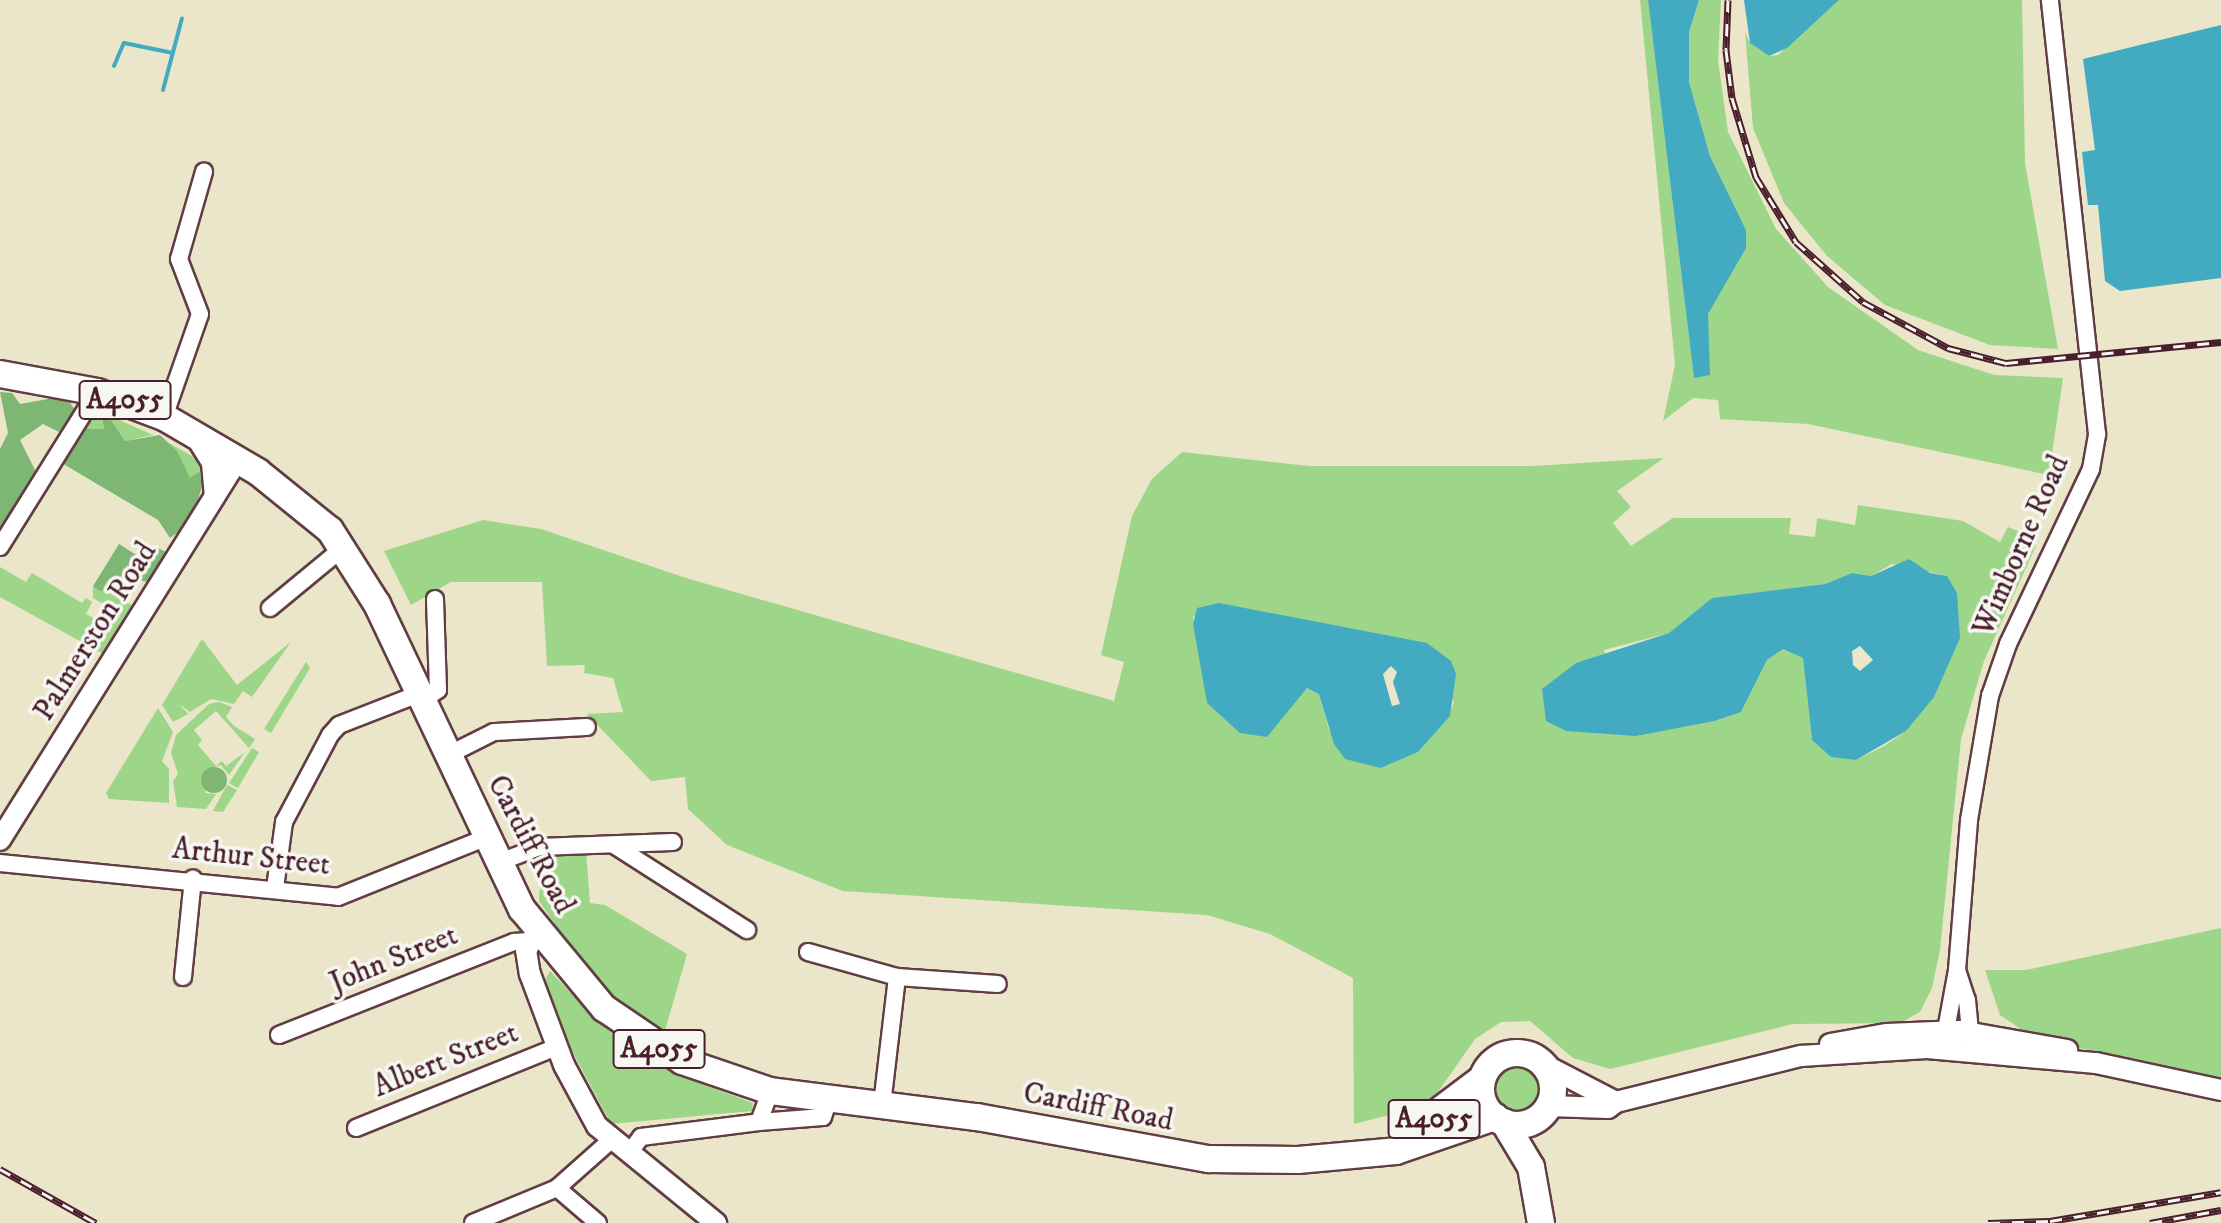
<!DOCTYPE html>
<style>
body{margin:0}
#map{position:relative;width:2221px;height:1223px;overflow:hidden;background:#ebe5c9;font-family:"IM FELL DW Pica",serif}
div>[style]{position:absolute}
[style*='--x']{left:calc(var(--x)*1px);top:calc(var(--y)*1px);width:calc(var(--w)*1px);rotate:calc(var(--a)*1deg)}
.green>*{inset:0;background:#9dd688}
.round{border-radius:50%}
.forest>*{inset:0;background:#7eb774}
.water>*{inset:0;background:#42abc2}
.stream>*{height:4px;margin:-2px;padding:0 2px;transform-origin:2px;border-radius:2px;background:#42abc2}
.roads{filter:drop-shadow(2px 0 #623d43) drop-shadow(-2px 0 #623d43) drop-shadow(0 2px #623d43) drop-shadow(0 -2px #623d43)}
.minor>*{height:16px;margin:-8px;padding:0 8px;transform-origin:8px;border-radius:8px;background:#fff}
.tertiary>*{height:20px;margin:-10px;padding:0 10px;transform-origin:10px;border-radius:10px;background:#fff}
.primary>*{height:26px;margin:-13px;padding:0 13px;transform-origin:13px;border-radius:13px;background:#fff}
.primary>.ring{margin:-13px;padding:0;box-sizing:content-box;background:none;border:26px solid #fff;border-radius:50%}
.rail>*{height:7px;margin-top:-3.5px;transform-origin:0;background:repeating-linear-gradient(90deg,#f6f6f2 0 12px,#4a1f2b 0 24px);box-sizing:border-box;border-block:2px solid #4a1f2b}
span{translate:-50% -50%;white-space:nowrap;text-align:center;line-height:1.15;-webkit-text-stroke:7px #f6f6f2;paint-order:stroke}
.shield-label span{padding:2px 6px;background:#f6f6f2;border:2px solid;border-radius:6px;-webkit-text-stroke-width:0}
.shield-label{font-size:28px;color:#4a1f2b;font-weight:700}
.street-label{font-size:30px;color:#4a1f2b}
</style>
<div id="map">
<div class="green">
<div style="clip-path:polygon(1640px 0,1648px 0,1694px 378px,1708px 314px,1746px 230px,1710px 156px,1689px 82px,1689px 32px,1699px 0,1721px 0,1718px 60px,1728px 132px,1776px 229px,1828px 287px,1918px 350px,1994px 375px,2063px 378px,2049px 475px,1808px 424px,1720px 419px,1718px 400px,1693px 398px,1663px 421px,1675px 365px)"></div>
<div style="clip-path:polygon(1839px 0,2022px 0,2025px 163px,2058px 349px,1990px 345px,1885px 305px,1827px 256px,1784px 203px,1753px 128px,1745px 32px,1750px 43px,1769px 56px,1778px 55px)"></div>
<div style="clip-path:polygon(97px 410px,153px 435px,125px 441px,112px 421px,102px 419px,104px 429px,86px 429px)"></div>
<div style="clip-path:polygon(169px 443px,199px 460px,205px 479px,190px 478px)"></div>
<div style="clip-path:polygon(evenodd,1182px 452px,1309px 466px,1533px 466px,1664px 458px,1617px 491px,1631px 507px,1613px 523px,1631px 546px,1673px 518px,1791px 518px,1789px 534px,1815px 537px,1817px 518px,1855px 525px,1858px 505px,1963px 521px,2000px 542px,2008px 527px,2027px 535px,2036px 546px,1984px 661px,1961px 739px,1940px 950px,1932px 988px,1920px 1012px,1900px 1023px,1793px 1024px,1610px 1069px,1573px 1058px,1530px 1021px,1501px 1022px,1475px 1039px,1438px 1092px,1417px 1108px,1354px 1124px,1353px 978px,1270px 934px,1207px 915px,843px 891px,727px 845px,688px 809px,685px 777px,651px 781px,587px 714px,623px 712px,613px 678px,584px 673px,585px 665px,547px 666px,542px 582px,451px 582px,411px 605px,384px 551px,483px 520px,541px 529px,686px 578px,1114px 701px,1124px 662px,1101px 655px,1132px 516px,1152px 479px,1182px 452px,1892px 564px,1947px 576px,1906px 731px,1884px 746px,1856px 760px,1812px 740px,1803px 657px,1783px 649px,1767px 660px,1741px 712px,1636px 736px,1604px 650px,1669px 633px,1712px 598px,1825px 584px,1852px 573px,1871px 576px,1892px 564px,1182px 452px,1193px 616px,1404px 639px,1454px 702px,1449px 716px,1418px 752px,1381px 768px,1329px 730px,1319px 693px,1307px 688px,1297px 696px,1207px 703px,1193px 616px)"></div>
<div style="clip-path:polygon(0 567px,26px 582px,32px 573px,82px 603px,86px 598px,92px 602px,86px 614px,111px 627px,119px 613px,93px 598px,93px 586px,124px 589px,119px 597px,133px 606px,105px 655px,0 597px)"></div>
<div style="clip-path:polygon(202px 639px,237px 685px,291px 642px,252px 697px,243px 691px,234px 704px,211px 699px,190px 712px,179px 704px,188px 714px,173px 722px,162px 705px)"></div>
<div style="clip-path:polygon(306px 662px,310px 668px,271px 733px,264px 729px)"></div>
<div style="clip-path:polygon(219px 702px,232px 707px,226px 717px,234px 726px,255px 739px,249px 748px,216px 711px,194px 730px,202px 740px,198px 745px,216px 766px,222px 761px,226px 766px,245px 752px,229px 775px,221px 765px,209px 769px,205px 793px,216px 794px,206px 809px,177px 807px,173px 781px,178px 774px,171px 753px,176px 735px,209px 704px)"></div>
<div style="clip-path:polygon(158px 708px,173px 732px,162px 761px,169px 769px,169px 803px,109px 799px,106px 793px)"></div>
<div style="clip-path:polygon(252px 748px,259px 752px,238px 788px,229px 783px)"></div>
<div style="clip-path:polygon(227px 785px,237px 790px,223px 812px,213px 811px)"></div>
<div style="clip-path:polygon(586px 851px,590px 903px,605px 905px,687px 954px,664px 1034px,622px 1005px,587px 970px,539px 901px,540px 880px,548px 867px,560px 854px)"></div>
<div style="clip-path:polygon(2221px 928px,2221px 1079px,2034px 1038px,2000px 1015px,1985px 970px,2026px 970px)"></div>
<div style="clip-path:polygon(550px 971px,584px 1007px,638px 1050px,686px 1078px,753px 1103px,752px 1111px,611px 1124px,570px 1047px,545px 980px)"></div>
<div class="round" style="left:1490px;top:1062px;width:52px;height:52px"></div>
</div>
<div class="forest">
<div style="clip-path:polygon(0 392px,12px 393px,20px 404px,65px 396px,76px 411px,59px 432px,43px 424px,20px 440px,36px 472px,0 541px,0 449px,8px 433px)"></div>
<div style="clip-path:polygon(102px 418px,112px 421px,125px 441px,160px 435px,177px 451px,190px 478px,199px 472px,205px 479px,189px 524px,170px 538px,158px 520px,60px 462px,86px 429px,104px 429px)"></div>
<div style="clip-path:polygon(119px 544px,141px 558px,142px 565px,146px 553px,158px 548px,166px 552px,148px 582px,131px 579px,124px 589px,100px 591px,93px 586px)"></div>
<div class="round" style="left:201px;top:767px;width:26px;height:26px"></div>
</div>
<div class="water">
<div style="clip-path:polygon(1648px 0,1699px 0,1689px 32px,1689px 82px,1710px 156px,1746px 230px,1746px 248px,1708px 314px,1710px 375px,1694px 378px)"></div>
<div style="clip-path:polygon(1744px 0,1839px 0,1787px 48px,1769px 56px,1750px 43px)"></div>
<div style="clip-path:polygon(2221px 25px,2221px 278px,2120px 291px,2105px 281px,2098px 205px,2088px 205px,2082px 152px,2095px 150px,2083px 59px)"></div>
<div style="clip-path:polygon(evenodd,1909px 559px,1930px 573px,1947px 576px,1957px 593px,1960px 638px,1934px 697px,1906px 731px,1856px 760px,1831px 757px,1812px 740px,1803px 658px,1783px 649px,1767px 660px,1741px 712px,1714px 721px,1636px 736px,1566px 731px,1546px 721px,1542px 689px,1576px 663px,1669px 633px,1712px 598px,1825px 584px,1852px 573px,1871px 576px,1909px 559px,1860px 646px,1873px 660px,1860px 671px,1853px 665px,1852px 651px,1860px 646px)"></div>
<div style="clip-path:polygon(evenodd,1219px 603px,1427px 643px,1451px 661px,1456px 674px,1450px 716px,1418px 752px,1381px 768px,1345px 759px,1334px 744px,1319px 694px,1307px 688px,1267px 737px,1240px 733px,1207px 703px,1193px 624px,1197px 608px,1219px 603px,1391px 666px,1397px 672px,1393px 682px,1400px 704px,1392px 706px,1383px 674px,1391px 666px)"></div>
</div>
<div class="stream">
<div style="--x:114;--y:66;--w:25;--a:-67"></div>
<div style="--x:124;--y:43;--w:50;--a:11.5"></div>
<div style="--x:163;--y:90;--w:74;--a:-75.2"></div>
</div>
<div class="roads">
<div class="minor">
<div style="--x:164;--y:417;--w:109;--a:-70.7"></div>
<div style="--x:200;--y:314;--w:59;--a:-110.9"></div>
<div style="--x:179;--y:259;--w:91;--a:-74"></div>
<div style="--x:0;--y:547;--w:183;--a:-58"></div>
<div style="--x:270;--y:608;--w:96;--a:-39.5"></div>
<div style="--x:423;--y:700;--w:18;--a:-34"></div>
<div style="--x:438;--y:690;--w:91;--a:-91.9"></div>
<div style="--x:448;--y:755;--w:51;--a:-26.6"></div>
<div style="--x:494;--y:732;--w:93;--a:-3.1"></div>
<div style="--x:614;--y:845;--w:158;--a:32.6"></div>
<div style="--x:0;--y:863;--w:340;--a:5.7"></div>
<div style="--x:338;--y:897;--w:158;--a:-21.9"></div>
<div style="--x:497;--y:863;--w:45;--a:-20.9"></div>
<div style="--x:539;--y:847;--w:134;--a:-2.1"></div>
<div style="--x:275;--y:888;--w:67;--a:-82.2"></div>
<div style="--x:284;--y:822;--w:98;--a:-62.1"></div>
<div style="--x:330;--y:735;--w:13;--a:-48"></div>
<div style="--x:339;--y:725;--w:88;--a:-21.3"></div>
<div style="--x:808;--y:952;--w:92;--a:15.7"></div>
<div style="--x:897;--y:977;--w:101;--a:4"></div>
<div style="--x:1957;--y:970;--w:32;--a:72"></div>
<div style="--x:1967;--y:1000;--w:42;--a:84.6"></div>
<div style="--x:183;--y:977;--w:99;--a:-84.2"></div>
<div style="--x:279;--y:1035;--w:253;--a:-21.6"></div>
<div style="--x:514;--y:942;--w:15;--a:-4"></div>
<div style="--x:1944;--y:1041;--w:72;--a:-79.6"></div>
<div style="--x:1957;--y:970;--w:150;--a:-85.4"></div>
<div style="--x:1969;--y:820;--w:126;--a:-80.4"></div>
<div style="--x:1990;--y:696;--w:55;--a:-70.9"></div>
<div style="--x:2008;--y:644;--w:194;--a:-64.6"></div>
<div style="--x:2091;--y:469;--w:36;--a:-80"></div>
<div style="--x:2097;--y:434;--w:437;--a:-96.2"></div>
<div style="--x:882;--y:1105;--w:129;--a:-83.3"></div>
<div style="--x:759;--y:1122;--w:64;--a:-4.5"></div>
<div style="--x:823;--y:1117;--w:19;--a:-72"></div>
<div style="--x:356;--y:1128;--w:216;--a:-22"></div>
<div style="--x:629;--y:1153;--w:20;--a:-53"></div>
<div style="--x:641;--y:1137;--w:119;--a:-7.2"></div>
<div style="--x:759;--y:1122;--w:33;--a:-70"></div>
<div style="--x:557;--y:1188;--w:54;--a:40.5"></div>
<div style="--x:473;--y:1223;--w:91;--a:-22.6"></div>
<div style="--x:557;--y:1188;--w:72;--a:-41.6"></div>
</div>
<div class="tertiary">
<div style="--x:196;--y:437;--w:31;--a:58"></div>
<div style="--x:212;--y:463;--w:33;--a:85"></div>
<div style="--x:0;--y:840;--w:449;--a:-58"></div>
<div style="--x:537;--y:932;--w:21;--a:121"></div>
<div style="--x:526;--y:950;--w:24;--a:81"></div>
<div style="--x:530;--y:974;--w:97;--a:69.5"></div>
<div style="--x:564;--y:1065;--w:69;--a:61.6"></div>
<div style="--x:597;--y:1126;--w:154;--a:39.2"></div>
<div style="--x:1830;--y:1044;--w:58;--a:-10"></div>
<div style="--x:1887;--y:1034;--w:73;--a:-2.4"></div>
<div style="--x:1960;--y:1031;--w:109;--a:10.1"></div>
<div style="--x:1543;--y:1064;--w:82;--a:27.5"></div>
<div style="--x:1549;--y:1106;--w:59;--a:1.9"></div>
<div style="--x:1608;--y:1108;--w:10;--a:-37"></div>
<div style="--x:1616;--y:1102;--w:191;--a:-14"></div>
<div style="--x:1801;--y:1056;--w:126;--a:-3.6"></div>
<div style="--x:1927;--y:1048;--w:170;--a:5.1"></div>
<div style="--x:2096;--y:1063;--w:128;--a:12.2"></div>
</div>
<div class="primary">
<div style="--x:0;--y:374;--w:99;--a:10.5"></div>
<div style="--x:97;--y:392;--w:72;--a:20.5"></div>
<div style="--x:164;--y:417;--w:109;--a:30.3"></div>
<div style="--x:258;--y:472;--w:92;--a:38.9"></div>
<div style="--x:330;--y:530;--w:88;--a:57.6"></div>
<div style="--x:377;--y:604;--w:338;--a:64.6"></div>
<div style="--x:522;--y:909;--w:129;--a:50.4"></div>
<div style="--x:604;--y:1008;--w:94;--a:34.2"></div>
<div style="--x:682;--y:1061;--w:93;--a:18.8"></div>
<div style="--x:770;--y:1091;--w:209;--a:7.2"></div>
<div style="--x:977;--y:1117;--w:236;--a:10.3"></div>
<div style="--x:1209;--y:1159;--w:89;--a:0.6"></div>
<div style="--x:1298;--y:1160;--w:98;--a:-5.2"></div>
<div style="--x:1396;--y:1151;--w:105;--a:-19"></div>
<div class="ring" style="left:1481px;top:1053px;width:46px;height:46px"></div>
<div style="--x:1504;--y:1122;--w:52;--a:59"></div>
<div style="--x:1531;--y:1167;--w:57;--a:79.9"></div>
<div style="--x:1406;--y:1136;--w:96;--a:-37"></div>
</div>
</div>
<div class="rail">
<div style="--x:1728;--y:0;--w:50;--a:92.3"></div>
<div style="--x:1726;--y:50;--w:48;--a:82.9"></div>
<div style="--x:1732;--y:98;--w:83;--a:73.1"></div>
<div style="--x:1756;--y:177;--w:76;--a:58.4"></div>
<div style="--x:1796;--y:242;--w:90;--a:41.8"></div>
<div style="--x:1863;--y:302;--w:97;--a:28.4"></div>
<div style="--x:1948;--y:348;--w:60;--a:14.5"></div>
<div style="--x:2006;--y:363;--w:216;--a:-5.6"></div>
<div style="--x:0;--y:1169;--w:110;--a:29.4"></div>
<div style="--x:1988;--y:1223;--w:62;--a:-1.8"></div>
<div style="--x:2050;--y:1221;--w:173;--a:-9.6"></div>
<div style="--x:2150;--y:1223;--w:72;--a:-10.4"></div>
</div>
<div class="shield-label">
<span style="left:125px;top:400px">A4055</span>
<span style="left:659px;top:1049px">A4055</span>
<span style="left:1434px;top:1119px">A4055</span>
</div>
<div class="street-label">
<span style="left:2022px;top:546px;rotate:-66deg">Wimborne Road</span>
<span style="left:96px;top:632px;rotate:-58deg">Palmerston Road</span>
<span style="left:530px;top:845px;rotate:62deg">Cardiff Road</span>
<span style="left:251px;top:858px;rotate:6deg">Arthur Street</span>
<span style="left:394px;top:960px;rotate:-22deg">John Street</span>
<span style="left:446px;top:1061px;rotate:-22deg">Albert Street</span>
<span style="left:1098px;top:1108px;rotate:11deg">Cardiff Road</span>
</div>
</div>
